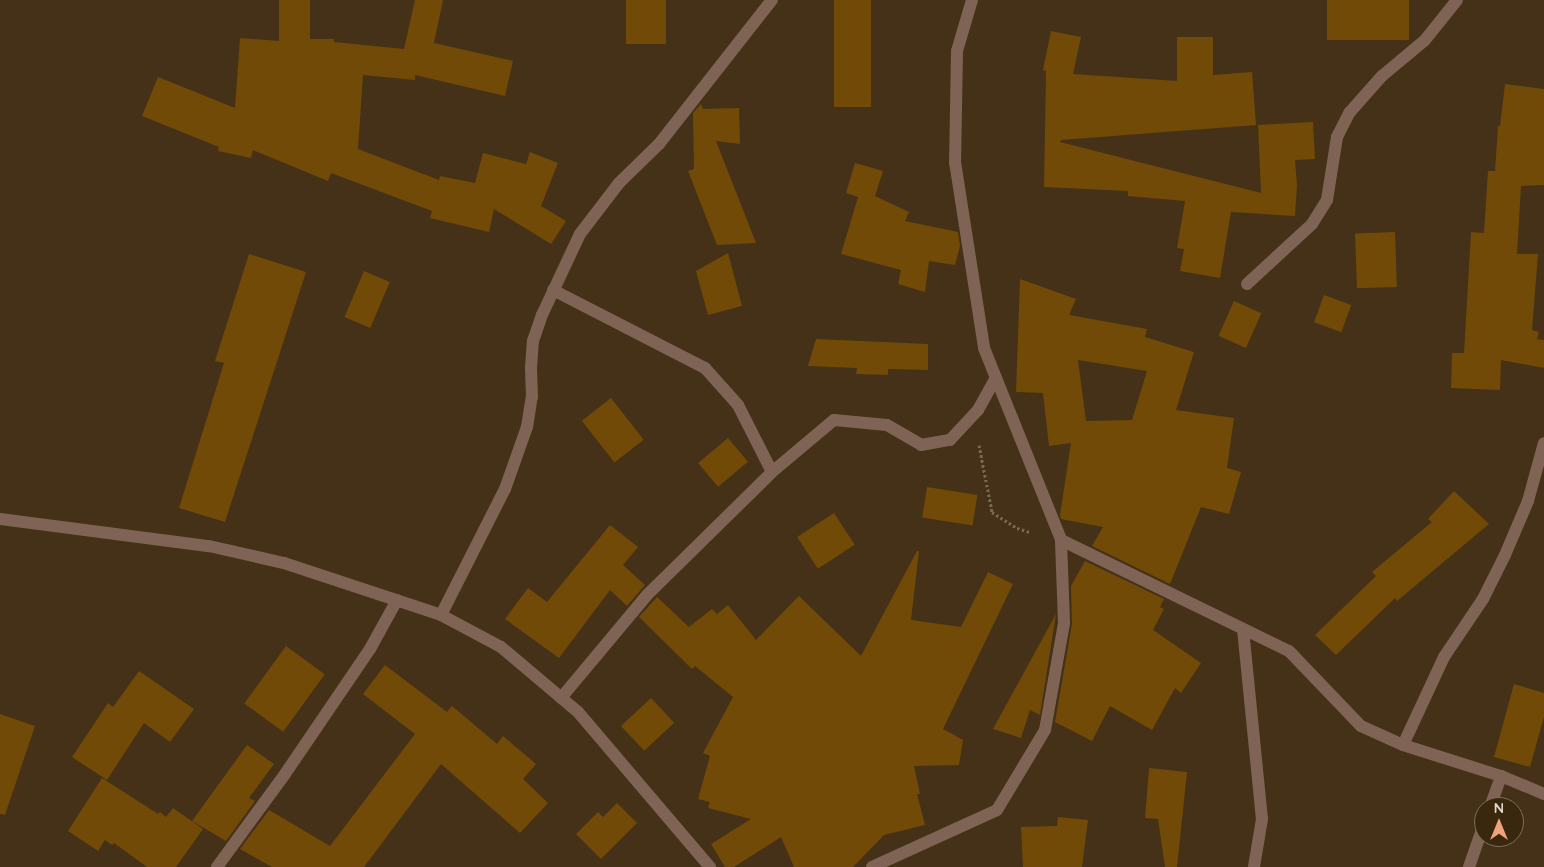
<!DOCTYPE html>
<style>
body{margin:0}
#map{position:relative;width:1544px;height:867px;overflow:hidden;background:#443118;font-family:Quicksand,sans-serif}
div>[style]{position:absolute}
[style*='--x']{left:calc(var(--x)*1px);top:calc(var(--y)*1px);width:calc(var(--w)*1px);rotate:calc(var(--a)*1deg)}
.building>*{inset:0;background:#714a07;transform-origin:0 0}
.path>*{height:3px;margin-top:-1.5px;transform-origin:0;background:repeating-linear-gradient(90deg,#7a6a54 0 2.5px,transparent 0 5px)}
.minor>*{height:12px;margin:-6px;padding:0 6px;transform-origin:6px;border-radius:6px;background:#7f6456}
span{translate:-50% -50%;white-space:nowrap;text-align:center;line-height:1.15;-webkit-text-stroke:4.5px #39270e;paint-order:stroke}
.north{position:absolute;left:1474px;top:797px;width:50px;height:50px;box-sizing:border-box;background:#39270e;border:1px solid #7e6f5a;border-radius:50%;rotate:0deg;font-size:14px;font-weight:700;line-height:20px;text-align:center;color:#e6dacc}
.north::after{content:'';display:block;margin:auto;width:18px;height:22px;background:#f0a27a;clip-path:polygon(50% 0,100% 100%,50% 72%,0 100%)}
</style>
<div id="map">
<div class="building">
<div style="clip-path:polygon(279px 0,310px 0,310px 39px,334px 39px,334px 42px,404px 49px,415px 0,443px 0,434px 43px,513px 61px,505px 96px,415px 75px,415px 80px,363px 75px,358px 149px,439px 180px,440px 176px,475px 183px,483px 153px,526px 164px,530px 152px,558px 163px,541px 206px,566px 221px,551px 244px,494px 209px,489px 232px,430px 218px,432px 211px,331px 173px,328px 181px,253px 150px,251px 158px,218px 151px,219px 147px,142px 116px,158px 77px,235px 108px,240px 38px,279px 41px)"></div>
<div style="left:626px;top:0;width:40px;height:44px"></div>
<div style="left:834px;top:0;width:37px;height:107px"></div>
<div style="left:1327px;top:0;width:82px;height:40px"></div>
<div style="clip-path:polygon(1051px 31px,1081px 37px,1073px 74px,1177px 81px,1177px 37px,1213px 37px,1213px 75px,1252px 72px,1256px 125px,1061px 140px,1060px 142px,1261px 193px,1258px 125px,1313px 122px,1315px 159px,1295px 160px,1297px 185px,1295px 216px,1231px 212px,1220px 278px,1180px 271px,1184px 249px,1177px 248px,1185px 201px,1128px 196px,1128px 191px,1044px 187px,1046px 71px,1043px 70px)"></div>
<div style="clip-path:polygon(1505px 84px,1544px 89px,1544px 185px,1521px 186px,1517px 254px,1538px 254px,1532px 330px,1539px 332px,1537px 339px,1544px 340px,1544px 368px,1501px 360px,1500px 390px,1451px 388px,1452px 353px,1464px 353px,1471px 232px,1484px 233px,1488px 171px,1495px 171px,1498px 126px,1500px 126px)"></div>
<div style="clip-path:polygon(701px 104px,703px 109px,739px 108px,740px 144px,716px 141px,756px 243px,717px 245px,688px 171px,694px 169px,693px 113px)"></div>
<div style="clip-path:polygon(855px 163px,883px 171px,875px 196px,909px 212px,905px 221px,958px 232px,960px 246px,955px 265px,929px 261px,925px 292px,898px 284px,901px 270px,841px 254px,858px 197px,846px 193px)"></div>
<div style="left:1395px;top:232px;width:55px;height:40px;rotate:88deg"></div>
<div style="clip-path:polygon(728px 253px,742px 306px,708px 315px,696px 271px)"></div>
<div style="clip-path:polygon(249px 254px,306px 272px,225px 522px,179px 508px,224px 363px,215px 361px)"></div>
<div style="left:364px;top:271px;width:28px;height:50px;rotate:23deg"></div>
<div style="clip-path:polygon(evenodd,1020px 279px,1076px 299px,1069px 315px,1147px 329px,1145px 337px,1194px 352px,1176px 410px,1234px 418px,1227px 468px,1241px 472px,1229px 514px,1201px 507px,1170px 584px,1092px 546px,1103px 527px,1061px 519px,1060px 515px,1071px 443px,1049px 446px,1043px 393px,1016px 392px,1020px 279px,1078px 360px,1147px 371px,1132px 420px,1086px 421px,1078px 360px)"></div>
<div style="left:1324px;top:295px;width:29px;height:29px;rotate:20deg"></div>
<div style="left:1234px;top:301px;width:30px;height:38px;rotate:24deg"></div>
<div style="clip-path:polygon(816px 339px,928px 344px,928px 370px,888px 369px,888px 375px,856px 374px,857px 368px,808px 366px)"></div>
<div style="left:611px;top:398px;width:53px;height:37px;rotate:52deg"></div>
<div style="left:728px;top:438px;width:31px;height:39px;rotate:50deg"></div>
<div style="left:927px;top:487px;width:51px;height:31px;rotate:9deg"></div>
<div style="clip-path:polygon(1454px 491px,1489px 524px,1397px 601px,1395px 598px,1336px 655px,1315px 635px,1376px 576px,1372px 572px,1432px 522px,1428px 519px)"></div>
<div style="left:834px;top:513px;width:38px;height:44px;rotate:57deg"></div>
<div style="clip-path:polygon(610px 525px,638px 547px,623px 565px,645px 585px,627px 606px,610px 590px,559px 658px,505px 619px,528px 588px,547px 602px)"></div>
<div style="clip-path:polygon(917px 551px,919px 551px,911px 620px,961px 627px,988px 572px,1013px 584px,943px 729px,963px 740px,959px 765px,914px 766px,920px 794px,917px 794px,925px 825px,884px 835px,853px 867px,794px 867px,781px 837px,734px 867px,725px 867px,711px 844px,751px 819px,708px 808px,710px 802px,698px 799px,710px 756px,703px 753px,733px 697px,695px 666px,692px 669px,639px 617px,657px 597px,689px 627px,712px 609px,717px 614px,728px 605px,756px 640px,799px 596px,861px 656px)"></div>
<div style="clip-path:polygon(1085px 561px,1164px 599px,1160px 607px,1164px 609px,1153px 630px,1201px 663px,1181px 693px,1175px 688px,1152px 730px,1110px 706px,1092px 741px,1055px 722px,1072px 624px,1071px 586px)"></div>
<div style="clip-path:polygon(1056px 614px,1040px 715px,1030px 710px,1021px 738px,993px 729px)"></div>
<div style="left:286px;top:646px;width:48px;height:71px;rotate:36deg"></div>
<div style="clip-path:polygon(385px 665px,447px 712px,452px 706px,497px 744px,503px 736px,536px 764px,523px 779px,548px 803px,520px 833px,441px 764px,364px 867px,272px 867px,240px 849px,269px 810px,330px 846px,415px 734px,363px 694px)"></div>
<div style="clip-path:polygon(139px 671px,194px 709px,170px 742px,144px 723px,107px 780px,72px 757px,108px 703px,113px 707px)"></div>
<div style="clip-path:polygon(1514px 684px,1544px 693px,1544px 717px,1530px 767px,1494px 757px)"></div>
<div style="left:651px;top:698px;width:34px;height:41px;rotate:47deg"></div>
<div style="clip-path:polygon(0 714px,35px 726px,5px 815px,0 814px)"></div>
<div style="clip-path:polygon(247px 745px,274px 764px,249px 798px,255px 801px,226px 841px,192px 821px)"></div>
<div style="clip-path:polygon(1149px 768px,1187px 772px,1177px 867px,1165px 867px,1158px 819px,1145px 818px)"></div>
<div style="clip-path:polygon(102px 778px,158px 814px,160px 812px,166px 817px,173px 808px,203px 829px,176px 867px,147px 867px,114px 843px,112px 845px,105px 840px,98px 851px,68px 831px)"></div>
<div style="clip-path:polygon(617px 803px,637px 823px,601px 859px,576px 834px,598px 812px,603px 817px)"></div>
<div style="clip-path:polygon(1058px 817px,1088px 820px,1082px 867px,1023px 867px,1021px 827px,1057px 826px)"></div>
</div>
<div class="path">
<div style="--x:979;--y:445;--w:68;--a:79"></div>
<div style="--x:992;--y:512;--w:30;--a:33"></div>
<div style="--x:1017;--y:528;--w:14;--a:17"></div>
</div>
<div class="minor">
<div style="--x:972;--y:0;--w:53;--a:106.4"></div>
<div style="--x:957;--y:51;--w:111;--a:91"></div>
<div style="--x:955;--y:162;--w:188;--a:81.1"></div>
<div style="--x:984;--y:348;--w:207;--a:68.1"></div>
<div style="--x:1061;--y:540;--w:254;--a:26"></div>
<div style="--x:1289;--y:651;--w:104;--a:46.2"></div>
<div style="--x:1361;--y:726;--w:46;--a:24.3"></div>
<div style="--x:1403;--y:745;--w:103;--a:17.6"></div>
<div style="--x:1501;--y:776;--w:47;--a:22.7"></div>
<div style="--x:1247;--y:284;--w:88;--a:-42.7"></div>
<div style="--x:1312;--y:224;--w:28;--a:-58"></div>
<div style="--x:1327;--y:200;--w:64;--a:-81"></div>
<div style="--x:1337;--y:137;--w:28;--a:-63"></div>
<div style="--x:1350;--y:112;--w:48;--a:-48.4"></div>
<div style="--x:1382;--y:76;--w:56;--a:-39.9"></div>
<div style="--x:1425;--y:40;--w:51;--a:-51.3"></div>
<div style="--x:553;--y:290;--w:171;--a:27.2"></div>
<div style="--x:705;--y:368;--w:50;--a:48.3"></div>
<div style="--x:738;--y:405;--w:75;--a:63.1"></div>
<div style="--x:0;--y:519;--w:211;--a:7.4"></div>
<div style="--x:209;--y:546;--w:77;--a:12.8"></div>
<div style="--x:284;--y:563;--w:165;--a:18.3"></div>
<div style="--x:441;--y:615;--w:68;--a:28.1"></div>
<div style="--x:501;--y:647;--w:101;--a:40.2"></div>
<div style="--x:578;--y:712;--w:204;--a:49.6"></div>
<div style="--x:441;--y:615;--w:141;--a:-63.1"></div>
<div style="--x:505;--y:489;--w:66;--a:-70.5"></div>
<div style="--x:527;--y:427;--w:30;--a:-81"></div>
<div style="--x:532;--y:397;--w:29;--a:-92"></div>
<div style="--x:531;--y:368;--w:27;--a:-86"></div>
<div style="--x:533;--y:341;--w:28;--a:-71"></div>
<div style="--x:542;--y:315;--w:89;--a:-64.9"></div>
<div style="--x:580;--y:234;--w:64;--a:-52.6"></div>
<div style="--x:619;--y:183;--w:56;--a:-44.3"></div>
<div style="--x:659;--y:144;--w:183;--a:-51.9"></div>
<div style="--x:1243;--y:629;--w:191;--a:84.3"></div>
<div style="--x:1262;--y:819;--w:49;--a:99.5"></div>
<div style="--x:561;--y:698;--w:134;--a:-50.1"></div>
<div style="--x:647;--y:595;--w:175;--a:-44.5"></div>
<div style="--x:772;--y:472;--w:81;--a:-40"></div>
<div style="--x:834;--y:420;--w:53;--a:5.4"></div>
<div style="--x:887;--y:425;--w:39;--a:30"></div>
<div style="--x:921;--y:445;--w:29;--a:-10"></div>
<div style="--x:950;--y:440;--w:41;--a:-47"></div>
<div style="--x:978;--y:410;--w:37;--a:-61"></div>
<div style="--x:1403;--y:745;--w:97;--a:-65"></div>
<div style="--x:1444;--y:657;--w:70;--a:-56.1"></div>
<div style="--x:1483;--y:599;--w:49;--a:-63.4"></div>
<div style="--x:1505;--y:555;--w:59;--a:-66.9"></div>
<div style="--x:1528;--y:501;--w:60;--a:-74.6"></div>
<div style="--x:1490;--y:807;--w:33;--a:-70"></div>
<div style="--x:217;--y:867;--w:115;--a:-53.8"></div>
<div style="--x:285;--y:774;--w:151;--a:-55.8"></div>
<div style="--x:370;--y:649;--w:56;--a:-61.1"></div>
<div style="--x:872;--y:867;--w:137;--a:-24.5"></div>
<div style="--x:997;--y:810;--w:93;--a:-59"></div>
<div style="--x:1045;--y:730;--w:109;--a:-79.9"></div>
<div style="--x:1064;--y:623;--w:83;--a:-92.1"></div>
<div style="--x:1469;--y:867;--w:46;--a:-70.8"></div>
</div>
<div class="north">N</div>
</div>
